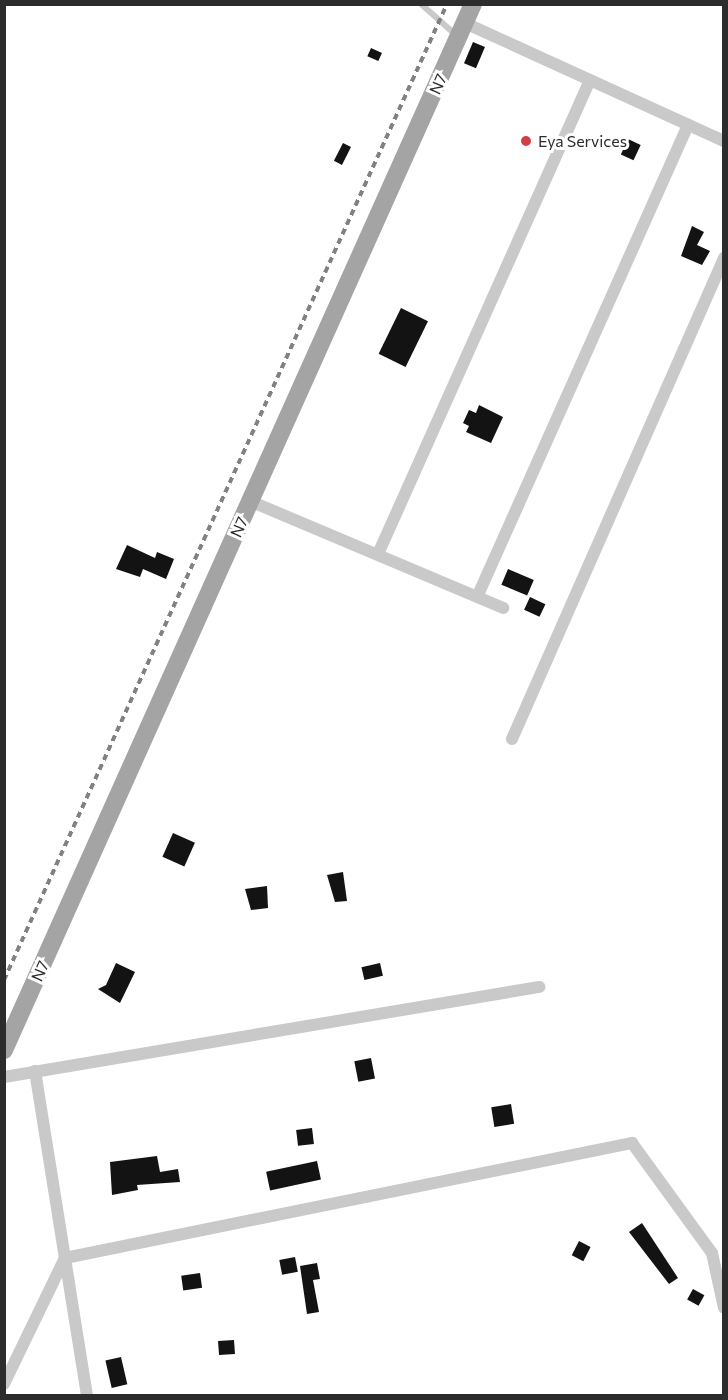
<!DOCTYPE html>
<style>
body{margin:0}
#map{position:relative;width:728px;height:1400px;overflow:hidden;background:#fff;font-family:Commissioner,sans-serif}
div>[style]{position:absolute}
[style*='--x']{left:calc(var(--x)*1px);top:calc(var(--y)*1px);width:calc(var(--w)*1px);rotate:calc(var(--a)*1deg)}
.building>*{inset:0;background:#131313;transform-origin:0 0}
.lane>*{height:6px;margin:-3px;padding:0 3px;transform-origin:3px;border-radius:3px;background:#c9c9c9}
.street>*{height:12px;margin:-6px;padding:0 6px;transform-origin:6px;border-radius:6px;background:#c9c9c9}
.primary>*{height:18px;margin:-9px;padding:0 9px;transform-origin:9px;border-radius:9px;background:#a4a4a4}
.rail>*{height:4px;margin-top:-2px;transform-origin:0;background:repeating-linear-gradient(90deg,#818181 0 6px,transparent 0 10.5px)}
.dots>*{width:16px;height:16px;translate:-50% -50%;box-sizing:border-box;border:3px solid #fff;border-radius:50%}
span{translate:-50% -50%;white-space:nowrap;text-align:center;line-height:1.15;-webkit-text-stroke:6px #fff;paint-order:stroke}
.street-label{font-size:16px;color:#2c2c2c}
.poi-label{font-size:16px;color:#2c2c2c}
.left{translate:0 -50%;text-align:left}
.frame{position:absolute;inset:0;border:6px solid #2c2c2c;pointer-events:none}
</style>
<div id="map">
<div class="building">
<div style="left:473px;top:42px;width:13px;height:23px;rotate:23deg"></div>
<div style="left:371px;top:48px;width:12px;height:9px;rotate:24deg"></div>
<div style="left:628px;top:139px;width:14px;height:17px;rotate:25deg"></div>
<div style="left:343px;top:143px;width:9px;height:20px;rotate:27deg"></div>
<div style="clip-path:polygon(692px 226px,704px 232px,697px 245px,710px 251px,702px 265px,681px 256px)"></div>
<div style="left:401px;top:308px;width:30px;height:51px;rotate:26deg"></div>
<div style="clip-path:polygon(479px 405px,503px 417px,491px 443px,466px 432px,469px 426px,463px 423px,469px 410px,476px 413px)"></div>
<div style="clip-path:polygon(127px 545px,155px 558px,157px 552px,174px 559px,166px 579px,143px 569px,140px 577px,116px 569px)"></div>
<div style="left:508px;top:569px;width:28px;height:17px;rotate:23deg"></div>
<div style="left:530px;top:597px;width:17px;height:14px;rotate:25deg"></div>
<div style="left:173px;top:833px;width:24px;height:26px;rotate:24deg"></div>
<div style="clip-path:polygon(343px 872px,347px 901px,335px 902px,327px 875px)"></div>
<div style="clip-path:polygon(267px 886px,268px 908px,251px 910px,245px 889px)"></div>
<div style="clip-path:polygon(116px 963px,135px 972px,120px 1003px,98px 989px,106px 985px)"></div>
<div style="left:380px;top:963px;width:13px;height:19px;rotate:77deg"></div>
<div style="left:371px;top:1058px;width:21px;height:17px;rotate:79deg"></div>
<div style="left:511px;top:1104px;width:20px;height:20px;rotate:81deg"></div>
<div style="left:312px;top:1128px;width:16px;height:16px;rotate:83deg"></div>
<div style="clip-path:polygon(157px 1156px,160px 1172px,178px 1169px,180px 1182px,137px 1185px,138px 1190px,112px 1195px,110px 1162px)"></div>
<div style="left:317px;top:1161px;width:19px;height:52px;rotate:78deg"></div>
<div style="clip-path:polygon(642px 1223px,678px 1278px,669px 1284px,629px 1232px)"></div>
<div style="left:579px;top:1241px;width:13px;height:16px;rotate:27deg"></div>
<div style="left:295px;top:1257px;width:15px;height:16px;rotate:79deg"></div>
<div style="clip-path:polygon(317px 1263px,320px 1279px,313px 1280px,319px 1312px,307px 1314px,300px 1266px)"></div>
<div style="left:200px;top:1273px;width:15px;height:19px;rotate:82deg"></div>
<div style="left:693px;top:1289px;width:13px;height:12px;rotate:29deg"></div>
<div style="left:234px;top:1340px;width:14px;height:16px;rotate:86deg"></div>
<div style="left:121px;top:1357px;width:28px;height:16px;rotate:77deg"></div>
</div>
<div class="lane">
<div style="--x:421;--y:4;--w:47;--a:41.5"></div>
</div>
<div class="street">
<div style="--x:465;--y:23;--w:285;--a:24.5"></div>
<div style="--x:250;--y:501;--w:275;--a:22.9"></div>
<div style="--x:378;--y:554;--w:519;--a:-65.9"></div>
<div style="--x:478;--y:595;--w:515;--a:-65.92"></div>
<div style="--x:512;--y:739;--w:526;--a:-66.21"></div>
<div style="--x:35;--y:1071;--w:329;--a:80.9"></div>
<div style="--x:4;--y:1077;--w:543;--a:-9.55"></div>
<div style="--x:4;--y:1384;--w:140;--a:-64.2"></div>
<div style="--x:65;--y:1258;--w:579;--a:-11.47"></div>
<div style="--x:632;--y:1143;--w:136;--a:54"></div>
<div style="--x:712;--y:1253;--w:56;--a:77.7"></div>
</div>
<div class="primary">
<div style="--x:4;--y:1050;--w:1146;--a:-65.85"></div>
</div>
<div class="rail">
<div style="--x:4;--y:980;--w:1072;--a:-65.59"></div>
</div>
<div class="dots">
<div style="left:526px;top:141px;background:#d14042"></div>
</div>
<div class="street-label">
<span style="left:438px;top:84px;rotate:-66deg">N7</span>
<span style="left:239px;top:527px;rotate:-66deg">N7</span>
<span style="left:40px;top:971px;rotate:-66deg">N7</span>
</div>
<div class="poi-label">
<span class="left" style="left:538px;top:141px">Eya Services</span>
</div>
<div class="frame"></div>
</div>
